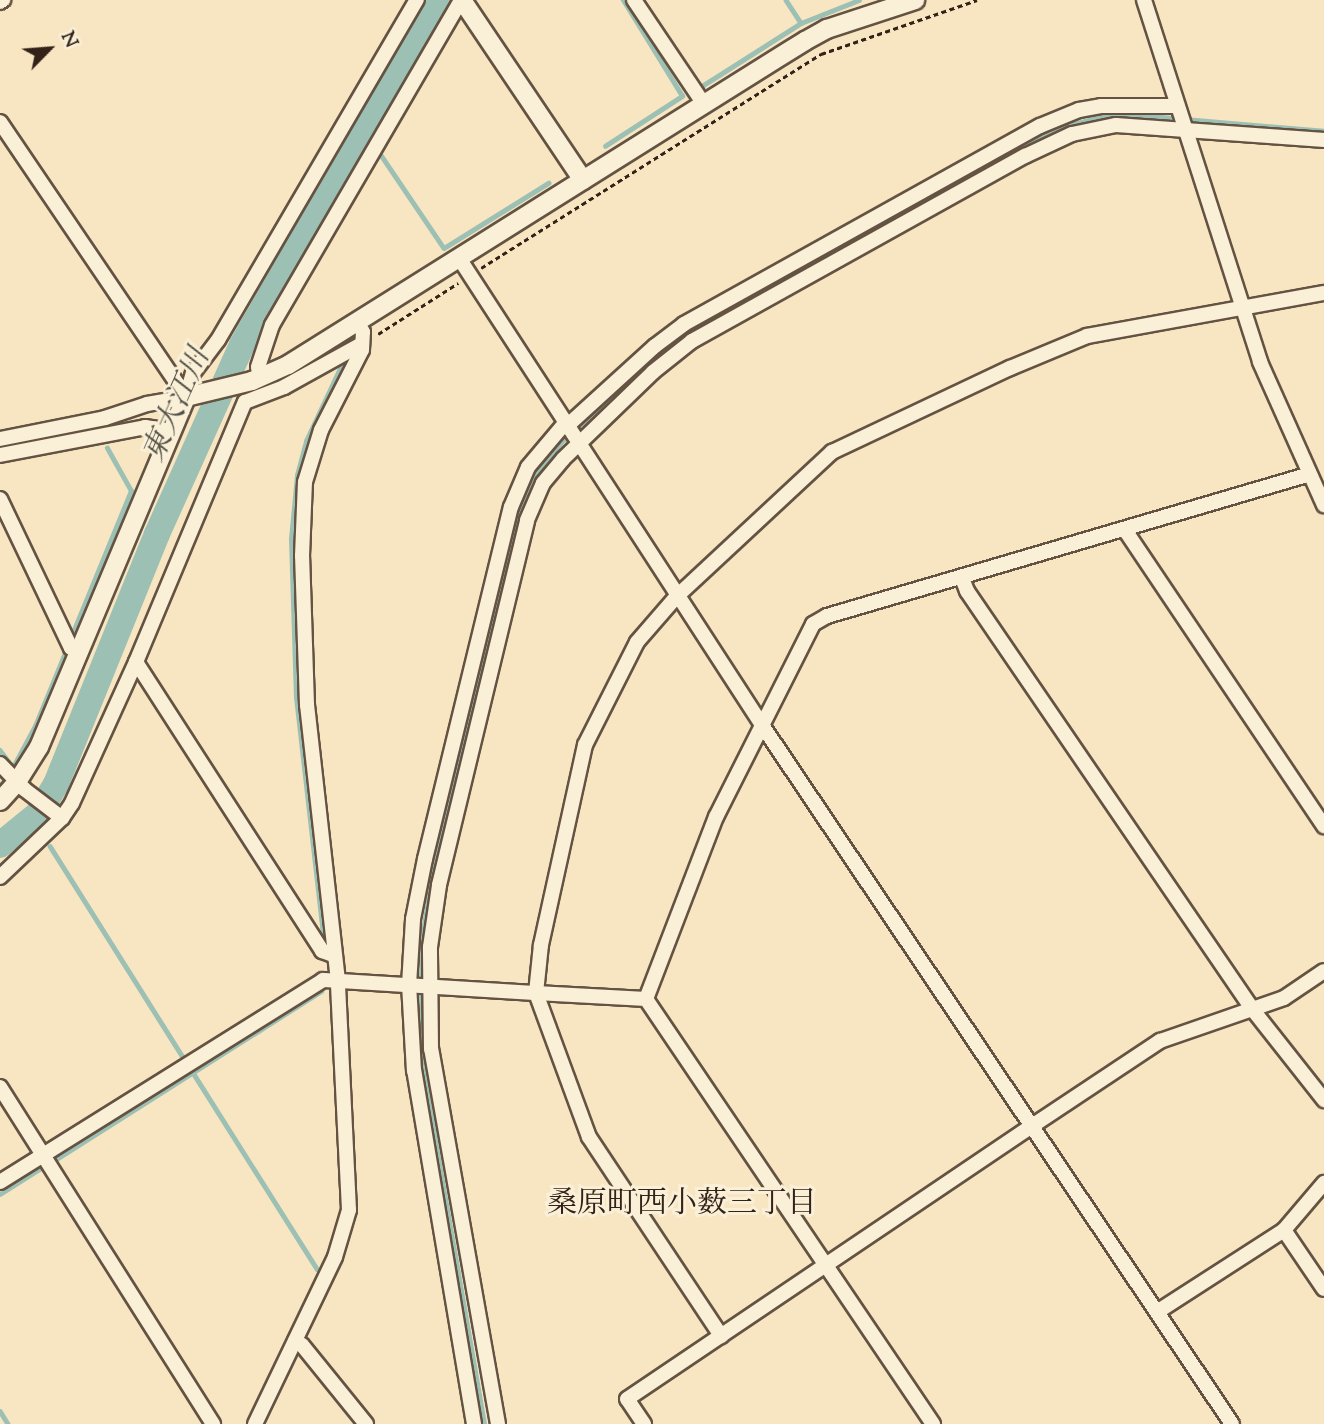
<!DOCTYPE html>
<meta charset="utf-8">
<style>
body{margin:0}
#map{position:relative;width:1324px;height:1424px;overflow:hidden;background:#f8e6c2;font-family:"Sorts Mill Goudy","Noto Serif JP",serif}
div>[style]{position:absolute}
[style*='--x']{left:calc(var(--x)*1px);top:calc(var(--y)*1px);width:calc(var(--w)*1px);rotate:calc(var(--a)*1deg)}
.stream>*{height:4.5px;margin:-2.25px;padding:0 2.25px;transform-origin:2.25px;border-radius:2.25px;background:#9dc0b4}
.river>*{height:26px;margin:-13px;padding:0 13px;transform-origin:13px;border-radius:13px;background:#9dc0b4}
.path>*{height:2.5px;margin-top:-1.25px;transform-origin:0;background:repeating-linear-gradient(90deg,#322218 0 5px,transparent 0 8.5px)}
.roads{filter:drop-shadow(2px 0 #645342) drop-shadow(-2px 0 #645342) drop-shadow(0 2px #645342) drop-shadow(0 -2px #645342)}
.minor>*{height:14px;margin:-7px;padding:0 7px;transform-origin:7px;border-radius:7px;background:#faefd7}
.tertiary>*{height:18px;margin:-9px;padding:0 9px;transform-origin:9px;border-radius:9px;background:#faefd7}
span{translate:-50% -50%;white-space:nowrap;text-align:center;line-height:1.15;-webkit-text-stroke:6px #faefd7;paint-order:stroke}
.water-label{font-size:30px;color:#525147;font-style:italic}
.neighbourhood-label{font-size:30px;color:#322218}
.north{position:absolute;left:14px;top:14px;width:70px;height:70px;-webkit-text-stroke:5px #faefd7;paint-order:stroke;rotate:65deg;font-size:19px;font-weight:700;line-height:28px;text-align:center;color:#322218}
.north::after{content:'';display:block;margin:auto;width:24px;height:32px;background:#322218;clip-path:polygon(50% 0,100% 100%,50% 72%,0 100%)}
</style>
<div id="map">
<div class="stream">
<div style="--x:786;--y:0;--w:27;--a:57"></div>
<div style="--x:702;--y:86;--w:117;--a:-32.5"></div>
<div style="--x:801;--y:23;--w:62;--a:-21.6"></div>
<div style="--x:605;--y:146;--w:92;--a:-33"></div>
<div style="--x:682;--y:96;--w:113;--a:-121.6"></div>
<div style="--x:381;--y:155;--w:112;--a:55.9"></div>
<div style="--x:444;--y:248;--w:123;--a:-32"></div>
<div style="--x:937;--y:191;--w:125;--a:-28.2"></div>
<div style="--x:1047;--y:132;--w:57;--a:-16.2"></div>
<div style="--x:1102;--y:116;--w:25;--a:-5"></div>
<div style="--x:1127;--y:114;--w:198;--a:4.9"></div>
<div style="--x:71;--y:637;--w:158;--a:-67.7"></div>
<div style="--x:131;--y:491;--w:49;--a:-119.2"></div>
<div style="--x:0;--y:750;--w:21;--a:53"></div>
<div style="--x:13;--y:767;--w:47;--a:-61.8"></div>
<div style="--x:35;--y:726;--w:79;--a:-67.7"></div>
<div style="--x:0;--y:785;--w:4;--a:-45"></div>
<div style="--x:50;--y:846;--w:253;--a:57.8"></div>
<div style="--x:324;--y:943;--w:247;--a:-96.5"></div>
<div style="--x:296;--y:698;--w:159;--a:-91.8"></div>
<div style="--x:291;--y:539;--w:64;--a:-84.6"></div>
<div style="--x:297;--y:475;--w:35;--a:-75"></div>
<div style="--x:306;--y:441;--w:85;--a:-64.9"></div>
<div style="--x:192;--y:1071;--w:234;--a:57.7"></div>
<div style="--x:55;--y:1160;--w:315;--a:-32.4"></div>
<div style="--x:0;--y:1194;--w:49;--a:-32.4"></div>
<div style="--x:0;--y:1411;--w:15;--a:58"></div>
<div style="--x:484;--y:1424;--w:354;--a:-99.8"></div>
<div style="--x:424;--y:1075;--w:83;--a:-93.4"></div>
<div style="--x:419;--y:992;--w:62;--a:-86.3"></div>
<div style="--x:423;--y:930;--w:65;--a:-80.2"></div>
<div style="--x:434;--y:866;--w:381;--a:-76.2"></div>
<div style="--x:525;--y:496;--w:26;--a:-65"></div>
<div style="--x:536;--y:472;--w:42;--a:-49.8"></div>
<div style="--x:563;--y:440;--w:128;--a:-42.2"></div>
<div style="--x:658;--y:354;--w:49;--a:-35.9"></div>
<div style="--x:698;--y:325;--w:254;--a:-29.2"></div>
</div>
<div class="river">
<div style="--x:0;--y:845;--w:49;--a:-39.2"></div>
<div style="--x:38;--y:814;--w:35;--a:-59"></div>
<div style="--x:56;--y:784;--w:270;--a:-68"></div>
<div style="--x:157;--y:534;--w:207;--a:-65.8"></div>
<div style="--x:242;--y:345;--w:397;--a:-60.3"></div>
</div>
<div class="path">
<div style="--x:481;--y:268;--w:402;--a:-32.2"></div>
<div style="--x:821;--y:54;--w:165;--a:-19.1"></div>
<div style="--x:378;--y:334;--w:95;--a:-32.5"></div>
</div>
<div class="roads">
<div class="minor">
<div style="--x:634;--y:0;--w:125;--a:56.1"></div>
<div style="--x:1144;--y:0;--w:380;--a:72.2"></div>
<div style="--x:1260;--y:362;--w:157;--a:65.9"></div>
<div style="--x:0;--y:2;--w:4;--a:-34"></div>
<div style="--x:0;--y:122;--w:332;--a:55.9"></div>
<div style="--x:459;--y:258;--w:557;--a:57.02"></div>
<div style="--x:762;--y:725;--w:842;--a:56.08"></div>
<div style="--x:260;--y:378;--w:11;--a:-100"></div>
<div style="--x:258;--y:367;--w:44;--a:-71.6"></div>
<div style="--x:272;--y:325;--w:376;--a:-59.8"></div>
<div style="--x:186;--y:397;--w:25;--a:-74"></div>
<div style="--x:193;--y:373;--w:41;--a:-52.9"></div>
<div style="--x:218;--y:340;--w:394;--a:-59.7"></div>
<div style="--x:567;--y:426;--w:119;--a:-42.3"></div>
<div style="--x:655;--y:346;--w:36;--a:-37"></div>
<div style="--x:684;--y:324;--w:407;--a:-29.1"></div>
<div style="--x:1040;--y:126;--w:42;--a:-22.3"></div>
<div style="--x:1079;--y:110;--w:22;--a:-10"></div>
<div style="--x:1101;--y:106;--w:76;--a:0"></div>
<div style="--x:0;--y:439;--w:107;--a:-11.3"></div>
<div style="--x:105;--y:418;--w:44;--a:-18.4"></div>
<div style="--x:147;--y:404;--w:40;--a:-10"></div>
<div style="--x:0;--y:455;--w:148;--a:-10.9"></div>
<div style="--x:145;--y:427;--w:24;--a:9"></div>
<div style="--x:0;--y:499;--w:165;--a:64.5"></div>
<div style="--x:71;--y:648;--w:8;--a:30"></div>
<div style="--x:1125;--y:530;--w:357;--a:56.1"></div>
<div style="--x:962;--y:578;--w:14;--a:69"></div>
<div style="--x:967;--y:591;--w:507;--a:55.68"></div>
<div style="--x:1253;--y:1010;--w:115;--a:51.7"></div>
<div style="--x:136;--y:662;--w:344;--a:57.2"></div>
<div style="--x:322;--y:951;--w:12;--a:20"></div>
<div style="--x:0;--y:764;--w:35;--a:46"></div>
<div style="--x:24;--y:789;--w:48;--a:37.3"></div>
<div style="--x:62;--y:818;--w:18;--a:-56"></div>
<div style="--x:72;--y:803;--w:155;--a:-65.6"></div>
<div style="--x:136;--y:662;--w:282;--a:-67.3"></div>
<div style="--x:245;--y:402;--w:42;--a:-21"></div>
<div style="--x:284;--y:387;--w:89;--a:-28.9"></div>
<div style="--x:0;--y:877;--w:86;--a:-43.6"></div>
<div style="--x:646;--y:999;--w:110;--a:-176.9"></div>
<div style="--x:536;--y:993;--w:48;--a:-84.1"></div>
<div style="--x:541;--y:945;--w:205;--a:-77.6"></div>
<div style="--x:585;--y:745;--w:115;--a:-63.2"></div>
<div style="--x:637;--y:642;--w:61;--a:-49"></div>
<div style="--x:677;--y:596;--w:212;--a:-42.9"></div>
<div style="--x:832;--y:452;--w:197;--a:-25.3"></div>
<div style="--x:1010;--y:368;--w:83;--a:-22.6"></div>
<div style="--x:1087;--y:336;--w:241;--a:-10.3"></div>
<div style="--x:0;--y:1087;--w:399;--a:57.7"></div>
<div style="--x:0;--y:1182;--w:381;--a:-32"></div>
<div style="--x:323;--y:980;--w:213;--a:3.5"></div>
<div style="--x:536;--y:993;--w:153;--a:69.8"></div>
<div style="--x:589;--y:1137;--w:239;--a:56.4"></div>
<div style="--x:1284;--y:1230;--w:71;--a:55.9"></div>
<div style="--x:1157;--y:1312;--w:151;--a:-32.8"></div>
<div style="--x:1284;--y:1230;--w:62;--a:-49.6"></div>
<div style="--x:295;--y:1341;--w:8;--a:30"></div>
<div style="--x:302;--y:1345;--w:102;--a:51"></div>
<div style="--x:255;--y:1424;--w:185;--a:-64.4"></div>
<div style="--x:335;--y:1257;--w:49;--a:-73.4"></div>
<div style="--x:349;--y:1210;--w:229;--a:-92.8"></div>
<div style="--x:338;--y:981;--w:278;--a:-96.4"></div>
<div style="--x:307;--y:705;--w:149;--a:-91.9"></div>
<div style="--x:302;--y:556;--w:74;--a:-87.7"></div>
<div style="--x:305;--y:482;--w:54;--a:-72.9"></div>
<div style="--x:321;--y:430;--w:90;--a:-62.9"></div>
<div style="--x:362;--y:350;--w:18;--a:-87"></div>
<div style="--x:363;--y:332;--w:12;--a:-121"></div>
<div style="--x:474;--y:1424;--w:358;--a:-99.6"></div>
<div style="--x:414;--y:1071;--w:86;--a:-93.3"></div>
<div style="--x:409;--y:985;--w:66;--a:-86.5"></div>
<div style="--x:413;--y:919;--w:61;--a:-78.7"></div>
<div style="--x:425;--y:859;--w:362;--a:-76.3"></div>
<div style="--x:511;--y:507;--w:43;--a:-67"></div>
<div style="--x:528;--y:467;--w:57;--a:-49.9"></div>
<div style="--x:498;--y:1424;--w:381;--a:-100.1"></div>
<div style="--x:431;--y:1049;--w:102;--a:-90.6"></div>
<div style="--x:430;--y:947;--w:63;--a:-81.7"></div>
<div style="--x:439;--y:885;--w:375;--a:-76.4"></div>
<div style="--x:527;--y:520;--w:40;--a:-66.6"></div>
<div style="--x:543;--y:483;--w:31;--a:-50"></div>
<div style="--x:563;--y:459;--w:125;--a:-44"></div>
<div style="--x:653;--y:372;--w:50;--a:-38.5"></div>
<div style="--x:692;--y:341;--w:381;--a:-29.1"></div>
<div style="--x:1025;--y:156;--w:52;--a:-25.1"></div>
<div style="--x:1072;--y:134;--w:45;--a:-11.6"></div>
<div style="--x:1116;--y:125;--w:209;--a:4.1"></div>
<div style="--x:644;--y:1424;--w:30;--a:-124"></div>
<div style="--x:627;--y:1399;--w:488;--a:-34"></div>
<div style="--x:1032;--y:1126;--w:154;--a:-33.6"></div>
<div style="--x:1160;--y:1041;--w:131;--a:-19.1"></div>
<div style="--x:1284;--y:998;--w:48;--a:-34"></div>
<div style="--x:933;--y:1424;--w:513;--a:-124.03"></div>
<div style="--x:646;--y:999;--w:195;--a:-69"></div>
<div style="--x:716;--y:817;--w:216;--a:-63.3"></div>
<div style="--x:813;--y:624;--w:16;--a:-30"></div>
<div style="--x:827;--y:616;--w:503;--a:-16.38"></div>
</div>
<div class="tertiary">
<div style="--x:462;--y:0;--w:217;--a:56.1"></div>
<div style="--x:0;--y:801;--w:25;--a:-48"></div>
<div style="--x:17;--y:782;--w:41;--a:-57.8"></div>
<div style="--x:39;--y:747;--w:380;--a:-67.2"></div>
<div style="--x:186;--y:397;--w:68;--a:-13.6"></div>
<div style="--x:252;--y:381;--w:39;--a:-24"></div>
<div style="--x:288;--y:365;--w:610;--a:-32.08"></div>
<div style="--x:805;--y:41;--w:25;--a:-29"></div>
<div style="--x:827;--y:29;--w:93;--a:-18.2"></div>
</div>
</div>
<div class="water-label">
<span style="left:178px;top:406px;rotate:-66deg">東大江川</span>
</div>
<div class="neighbourhood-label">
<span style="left:682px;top:1205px">桑原町西小薮三丁目</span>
</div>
<div class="north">N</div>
</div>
